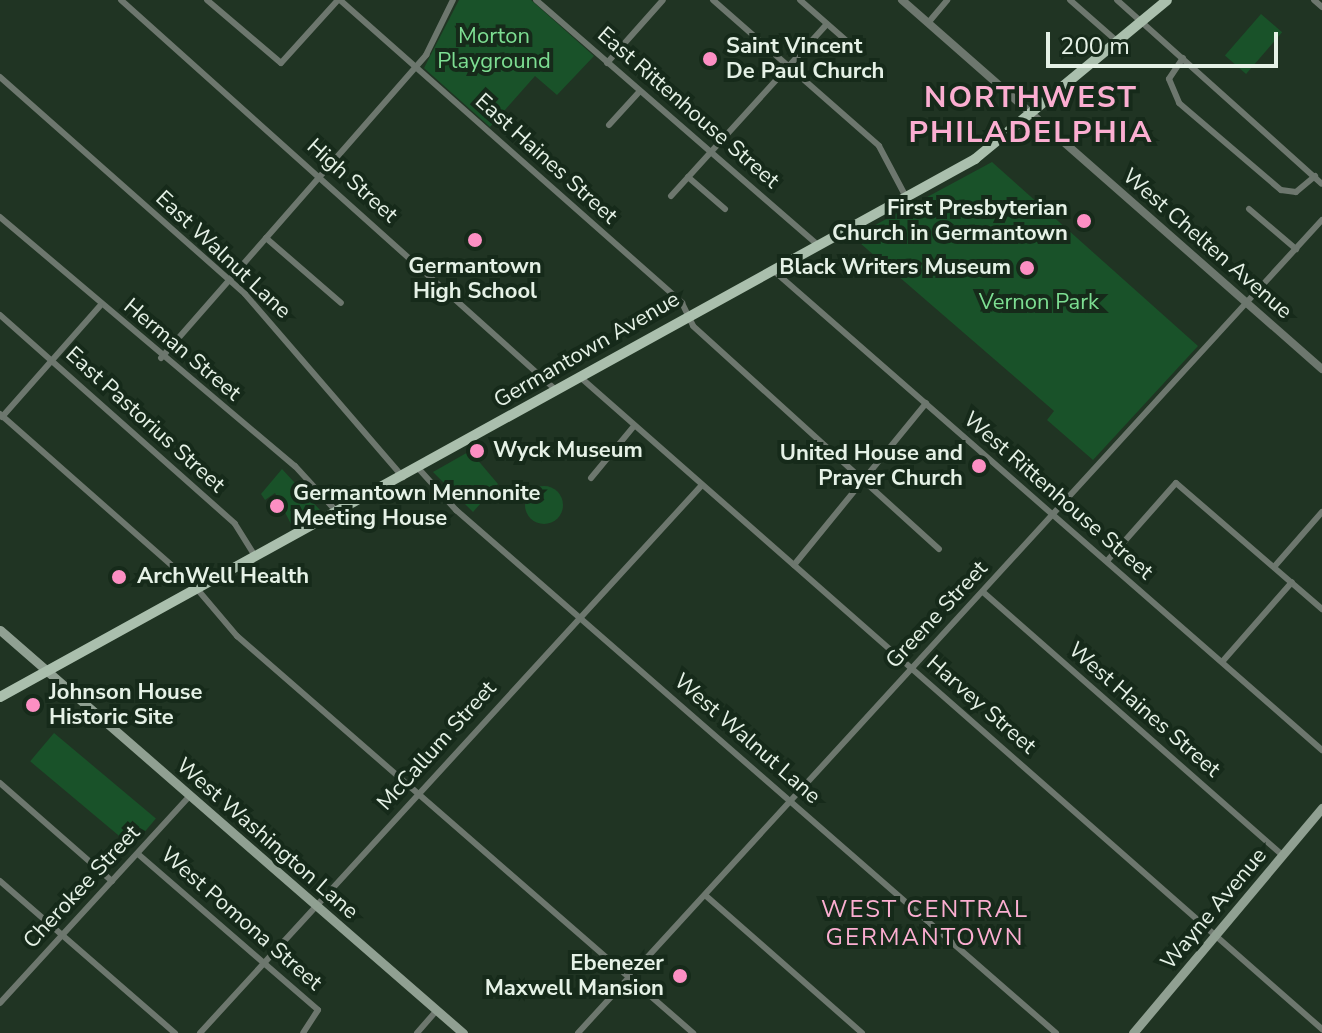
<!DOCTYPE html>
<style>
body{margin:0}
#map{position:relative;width:1322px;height:1033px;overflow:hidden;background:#203423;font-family:"Nunito Sans",sans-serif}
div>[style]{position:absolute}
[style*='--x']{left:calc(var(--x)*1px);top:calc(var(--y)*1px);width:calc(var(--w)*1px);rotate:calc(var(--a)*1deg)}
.green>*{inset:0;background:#195229;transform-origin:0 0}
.round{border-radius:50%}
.minor>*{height:6px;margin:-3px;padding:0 3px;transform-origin:3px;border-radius:3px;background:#6d776e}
.tertiary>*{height:8px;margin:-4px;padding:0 4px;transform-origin:4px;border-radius:4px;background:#6d776e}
.secondary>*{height:9px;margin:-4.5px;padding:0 4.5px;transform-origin:4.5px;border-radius:4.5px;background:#90a092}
.primary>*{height:10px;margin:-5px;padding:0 5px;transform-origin:5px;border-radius:5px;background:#aabfad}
.dots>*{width:22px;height:22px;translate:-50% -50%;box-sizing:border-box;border:4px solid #162a1a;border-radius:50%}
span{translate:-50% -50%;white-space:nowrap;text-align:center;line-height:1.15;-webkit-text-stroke:8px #162a1a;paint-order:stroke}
.park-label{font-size:22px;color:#7dde92}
.poi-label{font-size:22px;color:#e5f1e6;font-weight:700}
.left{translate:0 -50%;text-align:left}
.right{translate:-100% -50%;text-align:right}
.street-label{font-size:22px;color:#e5f1e6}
.neighbourhood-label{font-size:24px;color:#fbaed1;letter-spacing:2px}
.district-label{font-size:30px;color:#fbaed1;font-weight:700;letter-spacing:2px}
.scale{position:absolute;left:1046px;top:32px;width:232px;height:36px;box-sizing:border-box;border:4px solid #e5f1e6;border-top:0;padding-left:10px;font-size:24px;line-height:28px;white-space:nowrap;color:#e5f1e6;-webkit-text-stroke:6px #162a1a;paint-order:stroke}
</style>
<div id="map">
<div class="green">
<div style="clip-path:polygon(459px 0,531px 0,594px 56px,557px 95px,535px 76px,490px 127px,424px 68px)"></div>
<div style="left:1261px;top:14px;width:28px;height:55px;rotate:41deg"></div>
<div style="clip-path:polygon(992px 162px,1198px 346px,1093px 460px,1047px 420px,1054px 411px,853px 237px)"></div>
<div style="clip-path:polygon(470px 451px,498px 484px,473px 512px,433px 472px)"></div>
<div style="clip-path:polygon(282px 469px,320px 510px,292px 526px,275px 493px,265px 500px,261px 494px)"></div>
<div class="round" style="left:525px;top:486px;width:38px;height:38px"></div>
<div style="left:54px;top:733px;width:133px;height:37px;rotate:40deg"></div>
</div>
<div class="minor">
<div style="--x:121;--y:0;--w:584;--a:41.88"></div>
<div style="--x:207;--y:0;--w:97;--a:40.4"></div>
<div style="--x:281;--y:63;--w:85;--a:-47.9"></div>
<div style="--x:340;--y:0;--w:457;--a:41.5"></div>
<div style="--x:682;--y:303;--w:25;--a:64"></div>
<div style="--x:693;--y:326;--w:332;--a:42.2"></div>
<div style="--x:536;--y:0;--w:372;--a:41"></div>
<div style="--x:713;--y:0;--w:221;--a:41.3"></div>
<div style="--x:879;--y:146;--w:58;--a:62.1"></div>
<div style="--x:800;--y:0;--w:77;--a:41.3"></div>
<div style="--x:1070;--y:0;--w:64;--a:41.2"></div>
<div style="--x:1117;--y:0;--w:275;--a:41.9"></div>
<div style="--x:1314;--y:0;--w:11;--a:41"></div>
<div style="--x:928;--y:23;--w:30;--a:-50"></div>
<div style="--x:1183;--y:58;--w:25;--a:124"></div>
<div style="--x:1169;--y:79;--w:26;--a:67"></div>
<div style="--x:1179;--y:103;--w:134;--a:40.5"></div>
<div style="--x:1281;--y:190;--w:15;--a:8"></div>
<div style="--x:1296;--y:192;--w:25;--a:-40"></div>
<div style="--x:607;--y:63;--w:84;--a:-48.4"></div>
<div style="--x:0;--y:77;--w:327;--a:41.5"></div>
<div style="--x:245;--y:294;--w:242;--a:49.2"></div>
<div style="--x:609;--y:125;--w:45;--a:-47.7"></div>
<div style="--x:688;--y:177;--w:49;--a:40.9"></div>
<div style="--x:671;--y:196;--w:232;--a:-47.8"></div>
<div style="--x:1249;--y:209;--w:62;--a:40.4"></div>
<div style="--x:0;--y:217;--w:386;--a:40.2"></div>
<div style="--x:295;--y:466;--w:62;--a:47.6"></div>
<div style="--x:266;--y:238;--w:99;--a:40.9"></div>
<div style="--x:774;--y:271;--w:728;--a:41.16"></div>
<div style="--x:0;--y:315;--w:314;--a:41.6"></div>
<div style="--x:235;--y:524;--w:38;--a:58"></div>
<div style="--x:161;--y:358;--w:403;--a:-48.8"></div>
<div style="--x:426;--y:55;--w:61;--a:-63.9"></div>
<div style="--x:580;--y:377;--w:988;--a:41.31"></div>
<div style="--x:0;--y:414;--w:256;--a:41.4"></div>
<div style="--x:192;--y:583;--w:70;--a:49.7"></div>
<div style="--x:237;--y:636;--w:605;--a:41.04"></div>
<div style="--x:2;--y:417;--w:148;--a:-48.6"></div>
<div style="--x:418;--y:468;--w:57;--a:47.9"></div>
<div style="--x:456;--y:510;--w:796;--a:41.08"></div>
<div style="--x:591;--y:478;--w:67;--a:-50.4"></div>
<div style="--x:1107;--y:561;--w:104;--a:-48.5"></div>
<div style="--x:1176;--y:483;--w:193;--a:40.8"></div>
<div style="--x:794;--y:565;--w:209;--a:-50.8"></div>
<div style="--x:1274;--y:567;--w:73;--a:-48.9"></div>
<div style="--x:983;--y:592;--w:398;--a:41.3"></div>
<div style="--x:1222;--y:662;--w:106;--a:-48.8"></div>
<div style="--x:0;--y:783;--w:149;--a:41.2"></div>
<div style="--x:138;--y:854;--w:238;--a:40.9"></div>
<div style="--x:318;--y:1010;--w:27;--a:123"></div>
<div style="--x:0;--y:881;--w:232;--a:41"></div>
<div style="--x:705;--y:895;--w:209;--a:41.3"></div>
<div style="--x:0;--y:1003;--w:281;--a:-47.5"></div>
<div style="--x:200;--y:1033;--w:743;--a:-47.51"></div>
<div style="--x:417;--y:1033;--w:30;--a:-49"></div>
<div style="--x:578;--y:1033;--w:1102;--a:-47.54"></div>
</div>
<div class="tertiary">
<div style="--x:902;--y:0;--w:559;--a:41.3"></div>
</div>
<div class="secondary">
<div style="--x:0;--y:630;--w:614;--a:41.04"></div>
<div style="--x:1133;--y:1033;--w:294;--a:-50"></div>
</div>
<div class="primary">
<div style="--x:0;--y:697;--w:1114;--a:-28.89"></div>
<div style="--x:975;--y:159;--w:249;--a:-39.6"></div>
</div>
<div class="dots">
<div style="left:710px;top:59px;background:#fc8fc3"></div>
<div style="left:1084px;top:221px;background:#fc8fc3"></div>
<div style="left:475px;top:240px;background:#fc8fc3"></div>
<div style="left:1027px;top:268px;background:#fc8fc3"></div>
<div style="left:477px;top:451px;background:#fc8fc3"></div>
<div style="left:979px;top:466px;background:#fc8fc3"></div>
<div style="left:277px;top:506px;background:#fc8fc3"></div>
<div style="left:119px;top:577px;background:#fc8fc3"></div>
<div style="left:33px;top:705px;background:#fc8fc3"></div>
<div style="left:680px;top:976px;background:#fc8fc3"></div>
</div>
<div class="park-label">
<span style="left:494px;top:49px">Morton<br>Playground</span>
<span style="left:1039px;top:303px">Vernon Park</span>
</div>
<div class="poi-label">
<span class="left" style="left:726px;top:59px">Saint Vincent<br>De Paul Church</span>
<span class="right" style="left:1068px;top:221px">First Presbyterian<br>Church in Germantown</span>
<span style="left:475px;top:279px">Germantown<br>High School</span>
<span class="right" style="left:1011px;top:268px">Black Writers Museum</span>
<span class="left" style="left:493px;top:451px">Wyck Museum</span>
<span class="right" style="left:963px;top:466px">United House and<br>Prayer Church</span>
<span class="left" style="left:293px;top:506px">Germantown Mennonite<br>Meeting House</span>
<span class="left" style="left:137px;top:577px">ArchWell Health</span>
<span class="left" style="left:49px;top:705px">Johnson House<br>Historic Site</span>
<span class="right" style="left:664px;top:976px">Ebenezer<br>Maxwell Mansion</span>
</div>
<div class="street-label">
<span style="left:688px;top:108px;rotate:41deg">East Rittenhouse Street</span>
<span style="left:546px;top:159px;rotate:42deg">East Haines Street</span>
<span style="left:352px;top:181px;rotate:42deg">High Street</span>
<span style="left:1207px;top:244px;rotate:41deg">West Chelten Avenue</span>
<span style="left:223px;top:255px;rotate:43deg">East Walnut Lane</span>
<span style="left:182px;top:350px;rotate:40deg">Herman Street</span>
<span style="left:587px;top:350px;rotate:-30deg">Germantown Avenue</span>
<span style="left:145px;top:420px;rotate:42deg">East Pastorius Street</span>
<span style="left:1058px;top:496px;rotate:41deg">West Rittenhouse Street</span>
<span style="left:937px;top:615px;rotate:-47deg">Greene Street</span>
<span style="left:981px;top:705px;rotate:41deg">Harvey Street</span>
<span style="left:1144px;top:710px;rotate:41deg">West Haines Street</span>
<span style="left:747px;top:739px;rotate:41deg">West Walnut Lane</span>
<span style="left:437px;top:746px;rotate:-48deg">McCallum Street</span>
<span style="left:267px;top:839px;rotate:41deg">West Washington Lane</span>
<span style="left:82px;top:887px;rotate:-47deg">Cherokee Street</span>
<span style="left:1214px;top:909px;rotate:-50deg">Wayne Avenue</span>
<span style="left:241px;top:919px;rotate:41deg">West Pomona Street</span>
</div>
<div class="neighbourhood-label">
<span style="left:925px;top:924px">WEST CENTRAL<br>GERMANTOWN</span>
</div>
<div class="district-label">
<span style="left:1031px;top:115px">NORTHWEST<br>PHILADELPHIA</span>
</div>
<div class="scale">200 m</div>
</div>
